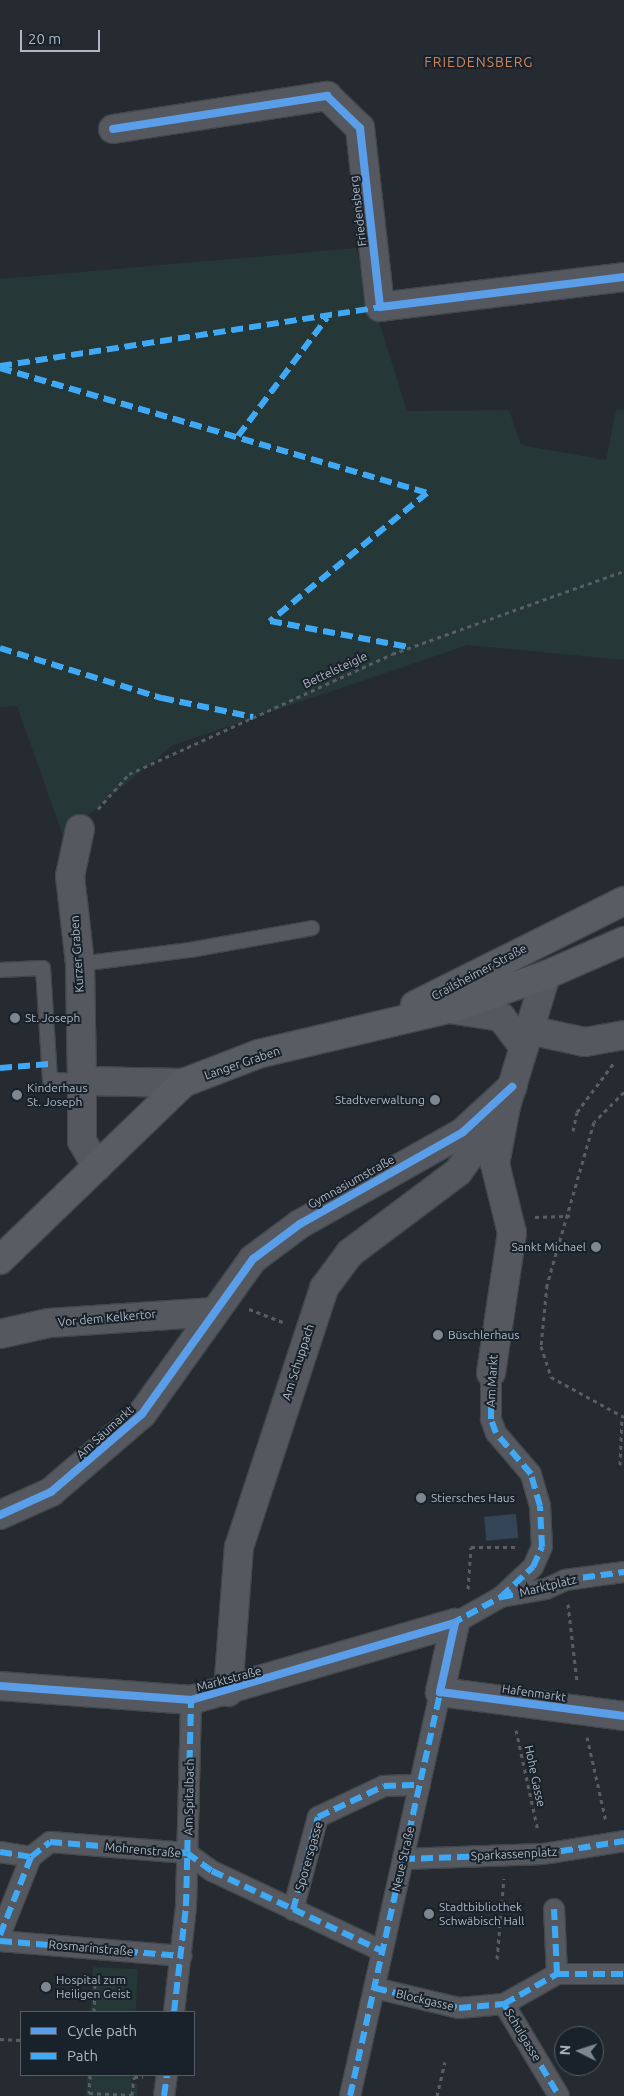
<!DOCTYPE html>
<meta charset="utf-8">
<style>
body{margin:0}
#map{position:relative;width:624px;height:2096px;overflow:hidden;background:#252b30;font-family:Ubuntu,sans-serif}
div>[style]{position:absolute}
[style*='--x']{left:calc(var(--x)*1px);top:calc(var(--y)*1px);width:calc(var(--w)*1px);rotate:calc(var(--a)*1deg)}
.green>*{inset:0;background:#253737;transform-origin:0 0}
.water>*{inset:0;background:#344557;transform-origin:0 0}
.path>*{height:3px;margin-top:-1.5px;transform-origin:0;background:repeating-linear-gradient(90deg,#585e63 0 4px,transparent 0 8px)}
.roads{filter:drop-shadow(1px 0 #42474b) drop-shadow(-1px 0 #42474b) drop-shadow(0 1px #42474b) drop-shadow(0 -1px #42474b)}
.service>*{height:14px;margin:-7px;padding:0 7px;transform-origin:7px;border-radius:7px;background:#55595f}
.pedestrian>*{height:20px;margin:-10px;padding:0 10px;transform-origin:10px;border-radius:10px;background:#55595f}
.minor>*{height:28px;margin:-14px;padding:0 14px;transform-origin:14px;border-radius:14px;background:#55595f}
.secondary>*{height:28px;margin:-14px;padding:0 14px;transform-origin:14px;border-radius:14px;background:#585d64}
.quiet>*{height:6px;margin-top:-3px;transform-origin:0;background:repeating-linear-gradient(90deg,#3fa9f5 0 12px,transparent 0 18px)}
.cycleway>*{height:8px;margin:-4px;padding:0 4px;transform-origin:4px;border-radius:4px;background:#5a9eea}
.dots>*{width:14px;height:14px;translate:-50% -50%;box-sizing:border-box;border:2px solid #19212a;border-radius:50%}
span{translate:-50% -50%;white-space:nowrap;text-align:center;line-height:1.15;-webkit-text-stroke:4px #19212a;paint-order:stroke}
.street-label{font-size:12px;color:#aeb7c3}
.poi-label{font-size:12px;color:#aeb7c3}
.left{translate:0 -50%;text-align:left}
.right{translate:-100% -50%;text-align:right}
.neighbourhood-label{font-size:14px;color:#cc865f;letter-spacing:1px}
.legend{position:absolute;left:20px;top:2011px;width:175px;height:65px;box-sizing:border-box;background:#19212a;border:1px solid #555d67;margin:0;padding:6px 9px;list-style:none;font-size:15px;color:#aeb7c3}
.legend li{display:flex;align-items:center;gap:10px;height:25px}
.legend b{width:25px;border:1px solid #555d67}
.north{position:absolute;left:554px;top:2026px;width:50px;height:50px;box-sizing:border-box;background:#19212a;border:1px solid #555d67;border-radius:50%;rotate:274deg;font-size:14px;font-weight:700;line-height:20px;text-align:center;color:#aeb7c3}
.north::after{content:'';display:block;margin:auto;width:18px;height:22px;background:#7e8690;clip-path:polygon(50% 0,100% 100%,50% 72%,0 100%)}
.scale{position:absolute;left:20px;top:30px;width:80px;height:22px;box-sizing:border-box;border:2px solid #aeb7c3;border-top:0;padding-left:6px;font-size:15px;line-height:18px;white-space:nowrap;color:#aeb7c3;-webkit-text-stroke:4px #19212a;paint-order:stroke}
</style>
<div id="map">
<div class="green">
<div style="clip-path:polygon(356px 248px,407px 411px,509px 410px,521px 445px,606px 460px,616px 410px,624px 410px,624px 660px,468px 645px,173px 745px,63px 836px,17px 706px,0 707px,0 279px)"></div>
<div style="left:93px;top:1967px;width:45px;height:45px;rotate:3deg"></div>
<div style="clip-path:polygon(87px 2075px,131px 2075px,131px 2083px,138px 2084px,137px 2096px,86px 2096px)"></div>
</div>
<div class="water">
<div style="left:516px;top:1514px;width:24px;height:32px;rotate:85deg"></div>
</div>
<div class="path">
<div style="--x:98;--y:809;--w:47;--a:-48.5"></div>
<div style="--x:129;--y:774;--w:289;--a:-24.5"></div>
<div style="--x:392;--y:654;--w:246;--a:-19.7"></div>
<div style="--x:624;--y:1092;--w:42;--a:135"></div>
<div style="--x:594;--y:1122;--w:170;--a:106.1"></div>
<div style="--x:547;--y:1285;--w:61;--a:95.6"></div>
<div style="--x:541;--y:1346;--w:33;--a:72"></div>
<div style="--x:551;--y:1377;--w:83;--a:28.7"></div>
<div style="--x:573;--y:1131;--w:19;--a:-78"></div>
<div style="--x:577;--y:1112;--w:60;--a:-53.1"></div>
<div style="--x:535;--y:1217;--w:35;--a:-2"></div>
<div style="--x:249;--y:1309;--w:39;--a:21"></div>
<div style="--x:620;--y:1465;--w:48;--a:-87.6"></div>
<div style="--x:468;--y:1589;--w:42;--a:-85.9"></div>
<div style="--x:471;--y:1547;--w:47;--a:0"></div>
<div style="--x:568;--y:1604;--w:79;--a:83.4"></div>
<div style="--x:516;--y:1730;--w:103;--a:77.7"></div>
<div style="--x:587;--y:1737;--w:86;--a:77.3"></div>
<div style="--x:497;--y:1959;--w:81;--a:-85.1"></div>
<div style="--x:94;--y:2012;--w:27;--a:-88"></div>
<div style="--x:0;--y:2039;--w:21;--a:3"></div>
<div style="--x:90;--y:2075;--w:18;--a:93"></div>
<div style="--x:89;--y:2093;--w:43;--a:2.7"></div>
<div style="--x:132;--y:2095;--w:18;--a:-84"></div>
<div style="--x:134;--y:2077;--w:9;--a:0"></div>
<div style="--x:437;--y:2096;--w:35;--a:-77"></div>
</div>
<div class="roads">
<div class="service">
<div style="--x:80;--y:964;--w:111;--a:-7.3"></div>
<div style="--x:190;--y:950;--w:124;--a:-10.2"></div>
<div style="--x:0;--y:970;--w:43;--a:-2.7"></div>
<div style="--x:43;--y:968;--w:112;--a:86.4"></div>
<div style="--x:50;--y:1080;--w:32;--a:2"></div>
</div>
<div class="pedestrian">
<div style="--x:501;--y:1597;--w:46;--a:-10.1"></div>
<div style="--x:546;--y:1589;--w:21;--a:-25"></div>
<div style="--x:565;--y:1580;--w:60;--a:-7.7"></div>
<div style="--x:455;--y:1623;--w:53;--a:-29.5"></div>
<div style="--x:501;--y:1597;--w:44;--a:-43.2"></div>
<div style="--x:533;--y:1567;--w:22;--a:-66"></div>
<div style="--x:542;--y:1547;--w:41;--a:-92.8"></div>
<div style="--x:540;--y:1506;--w:33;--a:-106"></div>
<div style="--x:531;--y:1474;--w:54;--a:-130.5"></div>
<div style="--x:496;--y:1433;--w:15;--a:-110"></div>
<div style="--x:491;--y:1419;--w:46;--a:-90"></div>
<div style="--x:0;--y:1852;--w:31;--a:9"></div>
<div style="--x:403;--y:1859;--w:140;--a:-2"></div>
<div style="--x:543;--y:1854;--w:82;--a:-9.1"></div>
<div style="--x:293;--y:1910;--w:96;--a:-75"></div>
<div style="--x:318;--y:1817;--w:73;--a:-25.2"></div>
<div style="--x:384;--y:1786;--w:36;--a:-2"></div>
<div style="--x:0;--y:1935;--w:84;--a:-68.3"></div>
<div style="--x:31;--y:1857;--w:24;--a:-38"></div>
<div style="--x:50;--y:1842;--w:137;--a:4.6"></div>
<div style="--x:187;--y:1853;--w:31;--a:36"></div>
<div style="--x:212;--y:1871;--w:188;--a:25.2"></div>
<div style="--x:0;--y:1941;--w:182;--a:4.7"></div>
<div style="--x:557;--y:1974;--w:67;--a:0"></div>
<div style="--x:375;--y:1988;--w:86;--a:13.4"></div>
<div style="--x:459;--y:2008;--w:45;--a:-5.1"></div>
<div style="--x:504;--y:2004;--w:61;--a:-29.5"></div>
<div style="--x:557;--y:1974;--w:65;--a:-92.6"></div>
<div style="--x:504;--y:2004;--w:107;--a:59.1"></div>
<div style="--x:174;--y:2012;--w:107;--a:-83.5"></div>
<div style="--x:186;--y:1906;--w:206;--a:-88.6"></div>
<div style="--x:164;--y:2096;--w:21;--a:-82"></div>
<div style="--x:350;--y:2096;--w:414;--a:-77.4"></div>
</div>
<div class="minor">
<div style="--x:113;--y:129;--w:217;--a:-8.8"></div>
<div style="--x:327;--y:96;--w:46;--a:44.1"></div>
<div style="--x:360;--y:128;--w:180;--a:83.6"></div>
<div style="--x:380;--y:307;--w:246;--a:-7"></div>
<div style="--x:80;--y:829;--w:48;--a:102"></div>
<div style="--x:70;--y:876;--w:89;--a:83.5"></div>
<div style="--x:80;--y:964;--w:117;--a:89"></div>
<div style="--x:82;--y:1081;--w:101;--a:1.1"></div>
<div style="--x:449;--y:1009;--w:53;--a:8.7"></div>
<div style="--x:501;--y:1017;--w:38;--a:53"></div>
<div style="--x:529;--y:1030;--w:57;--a:12.1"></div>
<div style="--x:585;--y:1042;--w:40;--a:-10"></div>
<div style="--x:82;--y:1081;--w:60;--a:90"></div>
<div style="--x:82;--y:1141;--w:30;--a:60"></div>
<div style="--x:0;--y:1334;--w:50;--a:-12.7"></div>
<div style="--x:49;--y:1323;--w:166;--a:-3.8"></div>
<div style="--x:491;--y:1373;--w:142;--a:-81.5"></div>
<div style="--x:512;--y:1233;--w:71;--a:-103.8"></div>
<div style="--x:495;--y:1164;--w:59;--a:-79.3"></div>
<div style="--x:506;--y:1106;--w:137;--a:-73"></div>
<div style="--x:0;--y:1515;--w:56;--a:-24.3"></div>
<div style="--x:51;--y:1492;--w:120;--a:-40.6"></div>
<div style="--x:142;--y:1414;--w:191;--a:-54.4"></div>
<div style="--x:253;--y:1259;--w:59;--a:-36.7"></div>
<div style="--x:300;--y:1224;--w:187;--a:-29.4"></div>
<div style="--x:463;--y:1132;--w:67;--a:-42.6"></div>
<div style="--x:0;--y:1686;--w:192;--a:4.2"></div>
<div style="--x:191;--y:1700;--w:275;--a:-16.3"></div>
<div style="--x:455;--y:1623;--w:71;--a:102.3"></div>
<div style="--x:440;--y:1692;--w:186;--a:7.4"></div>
<div style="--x:228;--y:1692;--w:145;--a:-85.7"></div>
<div style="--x:239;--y:1547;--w:273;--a:-71.8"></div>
<div style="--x:324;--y:1288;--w:44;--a:-53.4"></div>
<div style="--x:350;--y:1253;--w:135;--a:-36.9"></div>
<div style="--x:458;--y:1172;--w:75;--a:-54.2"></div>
</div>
<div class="secondary">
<div style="--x:415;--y:1005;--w:233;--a:-26.5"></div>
<div style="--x:0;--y:1260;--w:255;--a:-44"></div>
<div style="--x:183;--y:1083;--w:80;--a:-21.1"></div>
<div style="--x:258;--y:1054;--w:196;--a:-13.3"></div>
<div style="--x:449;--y:1009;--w:103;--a:-19.3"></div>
<div style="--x:546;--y:975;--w:85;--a:-23.6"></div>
</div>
</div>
<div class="quiet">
<div style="--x:0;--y:366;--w:385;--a:-8.8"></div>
<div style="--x:0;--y:368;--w:445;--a:16.3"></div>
<div style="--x:427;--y:493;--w:203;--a:140.8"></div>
<div style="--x:270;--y:621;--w:141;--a:10.6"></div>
<div style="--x:238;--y:436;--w:148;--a:-53"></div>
<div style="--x:0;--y:648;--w:170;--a:17.2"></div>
<div style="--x:162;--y:698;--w:93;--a:11.8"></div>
<div style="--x:0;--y:1068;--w:49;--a:-4.7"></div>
<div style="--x:501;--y:1597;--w:46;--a:-10.1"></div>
<div style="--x:546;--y:1589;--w:21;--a:-25"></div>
<div style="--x:565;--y:1580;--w:60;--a:-7.7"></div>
<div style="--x:451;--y:1624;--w:57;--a:-28.4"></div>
<div style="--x:501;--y:1597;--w:44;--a:-43.2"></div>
<div style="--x:533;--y:1567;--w:22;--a:-66"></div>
<div style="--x:542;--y:1547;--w:41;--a:-92.8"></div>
<div style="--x:540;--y:1506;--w:33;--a:-106"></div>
<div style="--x:531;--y:1474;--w:54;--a:-130.5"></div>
<div style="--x:496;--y:1433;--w:15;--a:-110"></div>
<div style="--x:491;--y:1419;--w:46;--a:-90"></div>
<div style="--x:0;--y:1852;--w:31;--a:9"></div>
<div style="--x:403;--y:1859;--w:140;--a:-2"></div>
<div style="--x:543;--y:1854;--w:82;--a:-9.1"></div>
<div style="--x:293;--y:1910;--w:96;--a:-75"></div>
<div style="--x:318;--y:1817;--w:73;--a:-25.2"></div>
<div style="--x:384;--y:1786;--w:36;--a:-2"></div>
<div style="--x:0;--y:1935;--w:84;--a:-68.3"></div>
<div style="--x:31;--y:1857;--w:24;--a:-38"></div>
<div style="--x:50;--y:1842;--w:137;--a:4.6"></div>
<div style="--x:187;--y:1853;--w:31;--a:36"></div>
<div style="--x:212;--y:1871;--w:188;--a:25.2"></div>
<div style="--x:0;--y:1941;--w:182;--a:4.7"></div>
<div style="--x:557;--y:1974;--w:67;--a:0"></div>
<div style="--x:375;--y:1988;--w:86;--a:13.4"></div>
<div style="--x:459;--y:2008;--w:45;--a:-5.1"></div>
<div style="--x:504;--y:2004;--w:61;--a:-29.5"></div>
<div style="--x:557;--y:1974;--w:65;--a:-92.6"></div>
<div style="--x:504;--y:2004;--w:107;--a:59.1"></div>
<div style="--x:174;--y:2012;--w:107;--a:-83.5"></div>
<div style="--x:186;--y:1906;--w:206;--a:-88.6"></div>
<div style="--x:164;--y:2096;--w:21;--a:-82"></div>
<div style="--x:350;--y:2096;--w:417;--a:-77.4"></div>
</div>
<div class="cycleway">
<div style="--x:113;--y:129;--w:217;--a:-8.8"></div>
<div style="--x:327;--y:96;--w:46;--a:44.1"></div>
<div style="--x:360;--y:128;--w:180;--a:83.6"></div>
<div style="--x:380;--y:307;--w:246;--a:-7"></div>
<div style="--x:0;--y:1515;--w:56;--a:-24.3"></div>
<div style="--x:51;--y:1492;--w:120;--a:-40.6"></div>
<div style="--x:142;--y:1414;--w:191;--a:-54.4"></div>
<div style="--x:253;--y:1259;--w:59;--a:-36.7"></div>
<div style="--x:300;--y:1224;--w:187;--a:-29.4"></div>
<div style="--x:463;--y:1132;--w:67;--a:-42.6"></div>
<div style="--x:0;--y:1686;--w:192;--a:4.2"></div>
<div style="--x:191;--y:1700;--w:275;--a:-16.3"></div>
<div style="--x:455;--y:1623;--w:71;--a:102.3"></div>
<div style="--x:440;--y:1692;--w:186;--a:7.4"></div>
</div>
<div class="dots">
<div style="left:15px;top:1018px;background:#7e8690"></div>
<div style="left:17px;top:1095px;background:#7e8690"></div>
<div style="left:435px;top:1100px;background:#7e8690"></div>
<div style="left:596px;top:1247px;background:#7e8690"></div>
<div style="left:438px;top:1335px;background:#7e8690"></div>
<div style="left:421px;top:1498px;background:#7e8690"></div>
<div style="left:429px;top:1914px;background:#7e8690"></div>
<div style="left:46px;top:1987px;background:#7e8690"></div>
</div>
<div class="street-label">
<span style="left:358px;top:211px;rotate:-97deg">Friedensberg</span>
<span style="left:335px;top:670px;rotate:-25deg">Bettelsteigle</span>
<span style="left:77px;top:954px;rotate:-94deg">Kurzer Graben</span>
<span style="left:479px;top:972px;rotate:-28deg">Crailsheimer Straße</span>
<span style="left:242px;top:1063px;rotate:-19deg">Langer Graben</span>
<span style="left:351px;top:1182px;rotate:-29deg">Gymnasiumstraße</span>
<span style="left:107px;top:1318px;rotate:-5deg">Vor dem Kelkertor</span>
<span style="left:298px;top:1362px;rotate:-72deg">Am Schuppach</span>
<span style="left:492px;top:1381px;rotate:-87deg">Am Markt</span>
<span style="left:105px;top:1432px;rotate:-42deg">Am Säumarkt</span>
<span style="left:548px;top:1586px;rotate:-14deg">Marktplatz</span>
<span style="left:229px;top:1679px;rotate:-15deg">Marktstraße</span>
<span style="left:534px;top:1693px;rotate:8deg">Hafenmarkt</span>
<span style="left:535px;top:1776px;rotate:78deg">Hohe Gasse</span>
<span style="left:189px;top:1797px;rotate:-89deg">Am Spitalbach</span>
<span style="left:143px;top:1850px;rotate:5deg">Mohrenstraße</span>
<span style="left:514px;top:1854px;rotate:-3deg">Sparkassenplatz</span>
<span style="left:309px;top:1856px;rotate:-74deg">Sporersgasse</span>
<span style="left:403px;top:1859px;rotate:-77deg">Neue Straße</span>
<span style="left:91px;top:1948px;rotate:5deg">Rosmarinstraße</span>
<span style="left:425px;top:2000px;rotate:13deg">Blockgasse</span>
<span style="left:523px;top:2035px;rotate:59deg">Schulgasse</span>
</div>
<div class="poi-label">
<span class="left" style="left:25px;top:1018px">St. Joseph</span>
<span class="left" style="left:27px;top:1095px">Kinderhaus<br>St. Joseph</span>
<span class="right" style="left:425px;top:1100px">Stadtverwaltung</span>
<span class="right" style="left:586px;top:1247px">Sankt Michael</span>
<span class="left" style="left:448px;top:1335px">Büschlerhaus</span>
<span class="left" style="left:431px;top:1498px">Stiersches Haus</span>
<span class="left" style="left:439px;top:1914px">Stadtbibliothek<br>Schwäbisch Hall</span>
<span class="left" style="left:56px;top:1987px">Hospital zum<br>Heiligen Geist</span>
</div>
<div class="neighbourhood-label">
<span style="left:479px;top:62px">FRIEDENSBERG</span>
</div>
<ul class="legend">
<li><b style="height:6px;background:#5a9eea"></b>Cycle path</li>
<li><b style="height:6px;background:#3fa9f5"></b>Path</li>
</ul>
<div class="north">N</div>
<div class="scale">20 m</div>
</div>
